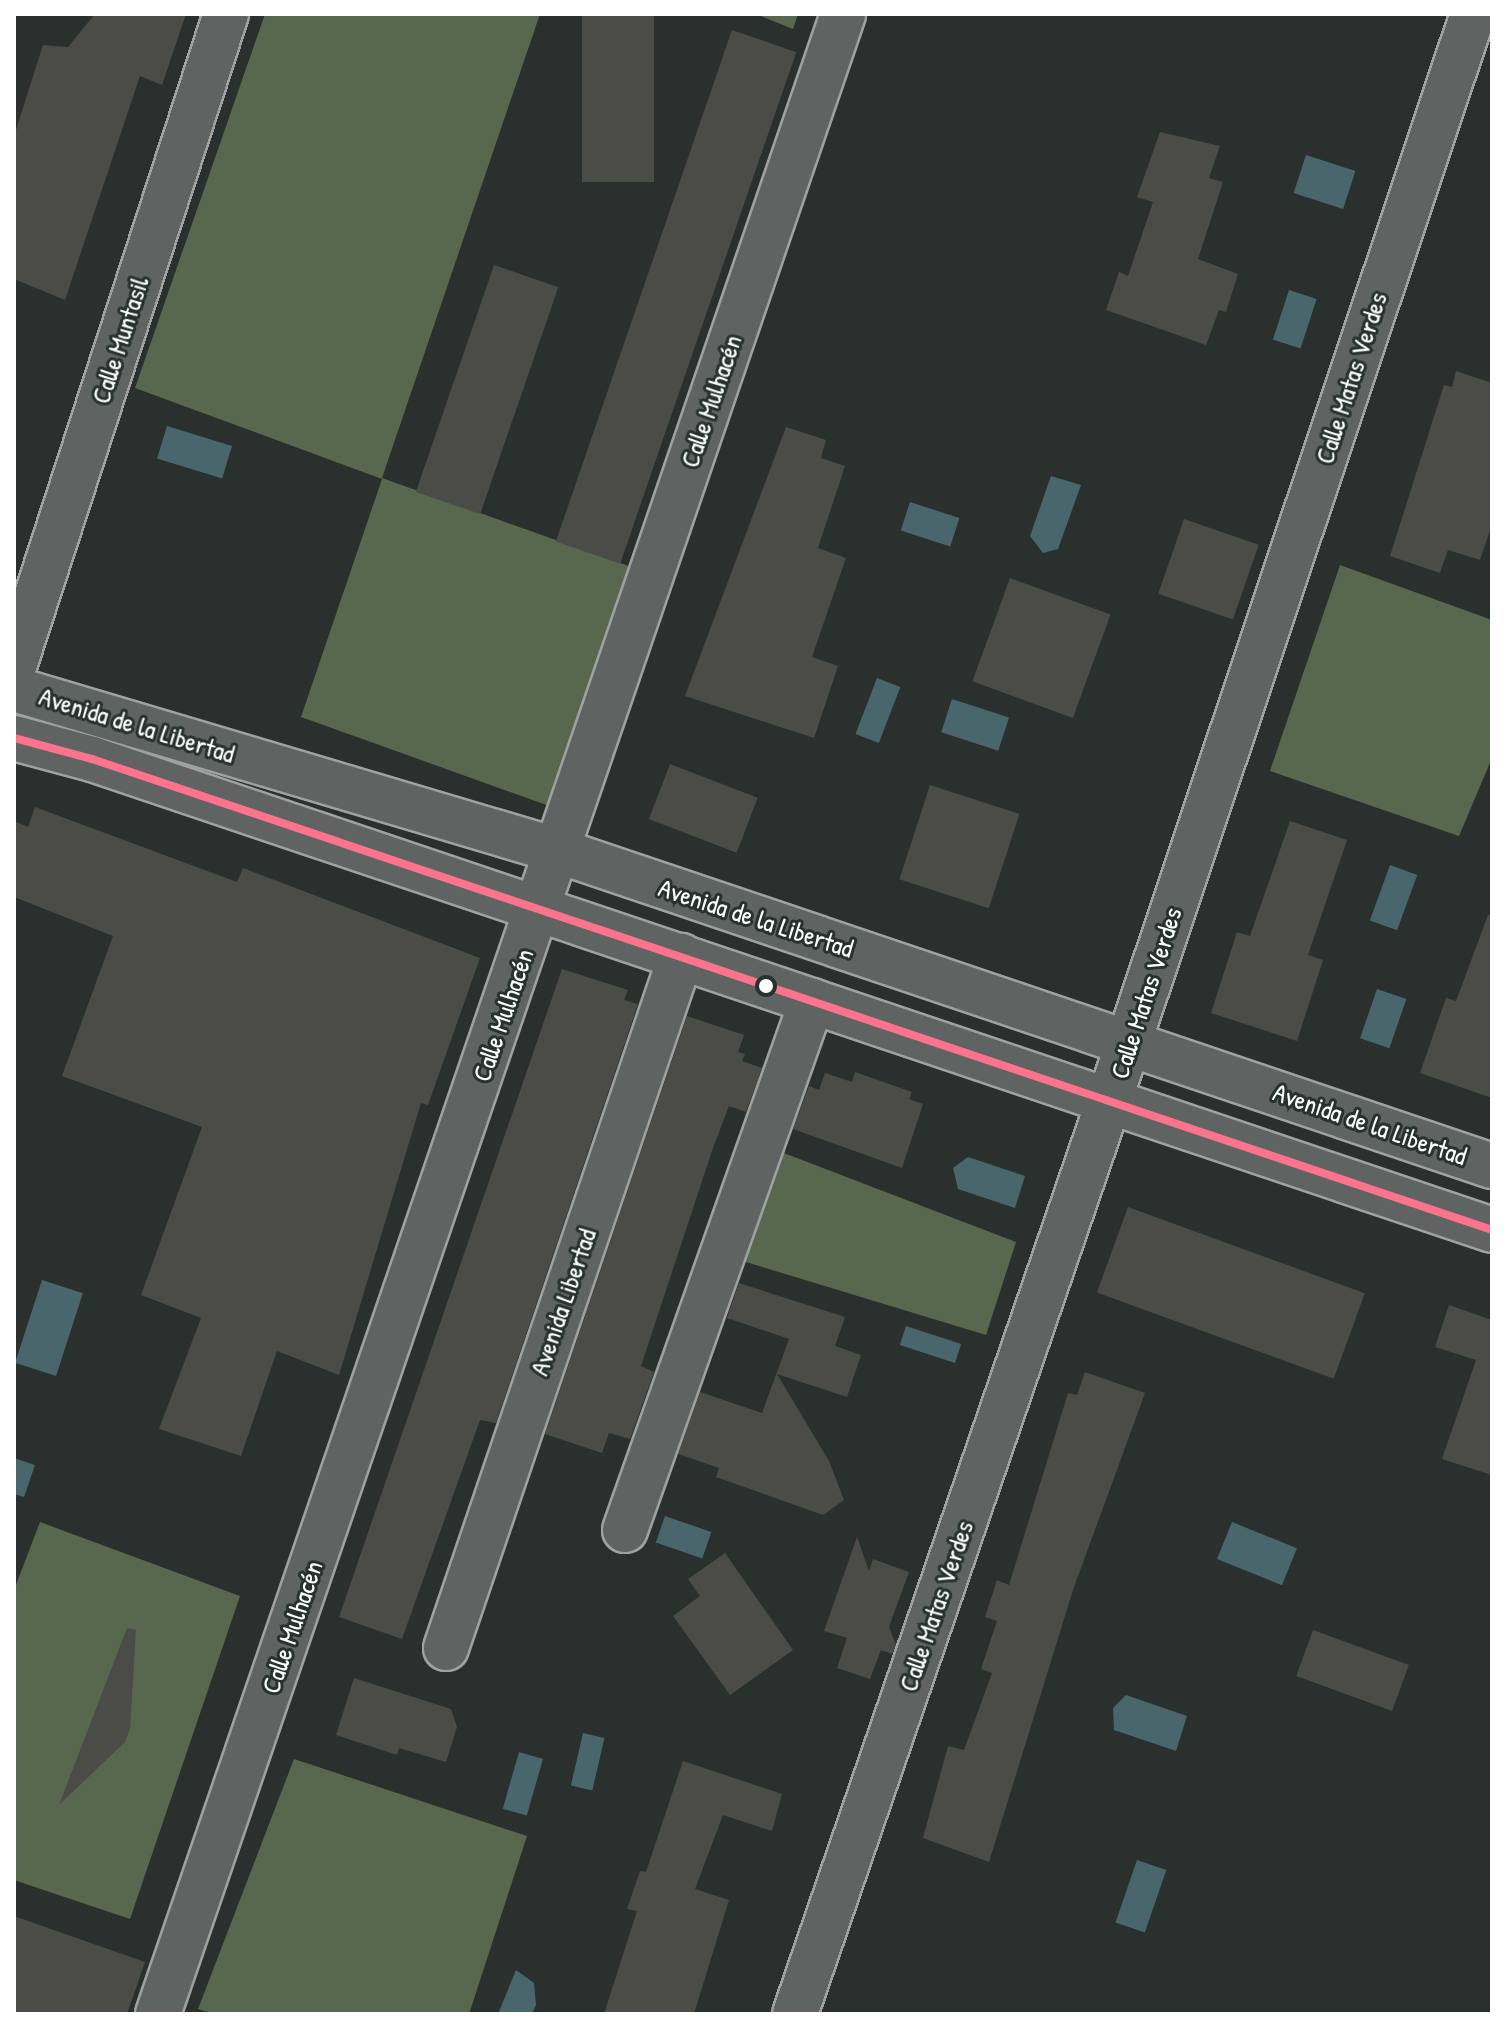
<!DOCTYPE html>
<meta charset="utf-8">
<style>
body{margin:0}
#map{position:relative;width:1506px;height:2028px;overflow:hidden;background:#29302d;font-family:"Patrick Hand",sans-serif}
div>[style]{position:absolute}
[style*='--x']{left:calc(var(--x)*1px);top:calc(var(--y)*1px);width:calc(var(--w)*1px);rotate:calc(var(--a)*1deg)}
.green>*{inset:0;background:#58684e}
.water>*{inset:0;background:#49666c;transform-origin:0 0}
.building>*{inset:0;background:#4b4c48;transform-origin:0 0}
.roads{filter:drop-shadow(2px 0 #9fa2a0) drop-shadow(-2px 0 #9fa2a0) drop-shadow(0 2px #9fa2a0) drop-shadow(0 -2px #9fa2a0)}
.street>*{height:44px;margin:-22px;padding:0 22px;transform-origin:22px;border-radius:22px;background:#5f6362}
.secondary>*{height:44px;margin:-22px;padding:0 22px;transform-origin:22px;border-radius:22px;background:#5f6362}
.bus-1>*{height:8px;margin:-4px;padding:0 4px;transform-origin:4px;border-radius:4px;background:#fc738d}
.dots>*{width:22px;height:22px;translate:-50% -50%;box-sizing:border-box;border:4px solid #26332d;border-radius:50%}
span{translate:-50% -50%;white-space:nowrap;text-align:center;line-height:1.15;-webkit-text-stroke:6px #26332d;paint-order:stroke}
.street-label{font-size:26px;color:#fff}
.frame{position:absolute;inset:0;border:16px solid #fff;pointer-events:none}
</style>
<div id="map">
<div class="green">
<div style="clip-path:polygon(265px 14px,540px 14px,382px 478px,637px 569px,555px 808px,301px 717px,382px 479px,135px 388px)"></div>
<div style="clip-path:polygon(756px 14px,798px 14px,793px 29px)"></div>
<div style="clip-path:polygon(1340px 565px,1492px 620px,1492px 758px,1459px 836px,1270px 771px)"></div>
<div style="clip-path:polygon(776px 1150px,1016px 1242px,986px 1335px,736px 1259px)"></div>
<div style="clip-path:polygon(40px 1522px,240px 1596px,130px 1919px,14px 1880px,14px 1590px)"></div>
<div style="clip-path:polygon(294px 1759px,527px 1836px,469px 2014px,216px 2014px,198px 2009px)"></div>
</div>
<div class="water">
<div style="left:1306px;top:155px;width:52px;height:40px;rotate:18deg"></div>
<div style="left:1289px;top:290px;width:29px;height:52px;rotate:18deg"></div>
<div style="left:167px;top:426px;width:68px;height:34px;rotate:17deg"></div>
<div style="clip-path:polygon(1051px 476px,1081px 485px,1058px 549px,1043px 553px,1030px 536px)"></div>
<div style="left:910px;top:502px;width:52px;height:30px;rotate:18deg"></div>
<div style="left:877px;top:678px;width:25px;height:60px;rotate:21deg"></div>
<div style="left:952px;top:699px;width:60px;height:35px;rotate:18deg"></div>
<div style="left:1390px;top:865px;width:29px;height:59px;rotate:20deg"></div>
<div style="left:1377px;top:989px;width:31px;height:52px;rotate:19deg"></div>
<div style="clip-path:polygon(968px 1157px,1025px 1176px,1015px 1208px,958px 1189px,953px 1168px)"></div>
<div style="left:42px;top:1280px;width:43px;height:87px;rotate:18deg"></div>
<div style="left:906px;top:1326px;width:58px;height:20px;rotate:18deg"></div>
<div style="clip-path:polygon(14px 1458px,35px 1465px,24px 1497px,14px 1494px)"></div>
<div style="left:665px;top:1516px;width:49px;height:28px;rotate:19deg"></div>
<div style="left:1232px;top:1522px;width:70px;height:40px;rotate:22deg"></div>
<div style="clip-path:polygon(1126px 1695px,1187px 1716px,1176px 1751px,1114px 1730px,1113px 1708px)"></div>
<div style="left:583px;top:1733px;width:22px;height:54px;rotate:13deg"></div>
<div style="left:519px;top:1752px;width:25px;height:59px;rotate:16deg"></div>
<div style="left:1137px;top:1860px;width:31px;height:66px;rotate:19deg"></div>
<div style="clip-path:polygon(516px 1970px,534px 1983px,536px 2005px,532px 2014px,498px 2014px)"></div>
</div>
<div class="building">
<div style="clip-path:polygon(95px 14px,186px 14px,162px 85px,140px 76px,65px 300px,14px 279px,14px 136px,43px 45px,68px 47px)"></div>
<div style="left:582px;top:14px;width:72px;height:168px"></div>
<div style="left:732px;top:30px;width:68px;height:541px;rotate:19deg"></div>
<div style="clip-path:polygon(1160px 132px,1220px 146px,1209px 178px,1223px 182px,1198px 259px,1238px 274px,1226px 312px,1219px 310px,1206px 345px,1106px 310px,1119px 272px,1128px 276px,1153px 202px,1137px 197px)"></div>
<div style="left:494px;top:265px;width:68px;height:240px;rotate:19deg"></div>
<div style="clip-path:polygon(1456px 371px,1492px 383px,1492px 524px,1480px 560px,1448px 550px,1440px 573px,1390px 556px,1444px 385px,1452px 387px)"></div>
<div style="clip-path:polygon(786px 427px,826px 440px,821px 458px,845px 466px,818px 548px,846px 558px,812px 657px,838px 666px,814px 738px,685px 696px)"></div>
<div style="left:1184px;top:519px;width:79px;height:79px;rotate:19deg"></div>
<div style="left:1010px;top:578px;width:107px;height:110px;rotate:20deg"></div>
<div style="left:670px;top:764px;width:94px;height:59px;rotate:21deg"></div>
<div style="left:930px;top:785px;width:94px;height:99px;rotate:18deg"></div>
<div style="clip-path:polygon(35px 807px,237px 882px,243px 868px,480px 958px,428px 1105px,421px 1103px,339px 1375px,277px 1351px,241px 1456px,159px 1429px,201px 1318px,141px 1295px,202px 1127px,62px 1076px,113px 936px,14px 897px,14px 821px,28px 827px)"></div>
<div style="clip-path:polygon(1290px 821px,1347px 840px,1308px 955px,1323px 960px,1297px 1041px,1211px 1013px,1237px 932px,1250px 936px)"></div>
<div style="clip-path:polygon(1488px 915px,1492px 916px,1492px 1098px,1420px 1073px,1446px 998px,1456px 1001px)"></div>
<div style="clip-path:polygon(562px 969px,628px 990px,624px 1000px,638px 1004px,496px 1423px,480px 1420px,402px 1639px,339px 1617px)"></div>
<div style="clip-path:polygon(687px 1016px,744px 1035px,738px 1052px,745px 1054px,742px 1061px,762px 1068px,746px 1112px,729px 1106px,713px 1148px,641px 1366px,654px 1372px,630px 1439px,609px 1433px,602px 1453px,545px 1434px)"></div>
<div style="clip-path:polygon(855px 1072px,912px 1092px,909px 1099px,923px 1104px,902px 1168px,793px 1129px,809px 1086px,819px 1090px,825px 1073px,852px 1082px)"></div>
<div style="left:1128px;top:1207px;width:252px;height:91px;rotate:20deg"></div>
<div style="clip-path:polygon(739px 1283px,845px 1317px,835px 1346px,861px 1355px,847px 1397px,777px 1374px,829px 1461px,844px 1500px,823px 1515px,716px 1477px,719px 1468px,678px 1454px,700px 1392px,762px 1413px,789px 1339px,727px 1318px)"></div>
<div style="clip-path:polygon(1449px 1305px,1492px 1320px,1492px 1475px,1442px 1459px,1476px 1360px,1435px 1347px)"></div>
<div style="clip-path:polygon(1085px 1372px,1145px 1393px,1073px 1590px,989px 1862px,923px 1838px,948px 1746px,964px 1750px,992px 1673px,981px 1669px,997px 1621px,985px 1617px,997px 1580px,1009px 1585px,1068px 1393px,1077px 1395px)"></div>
<div style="clip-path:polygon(857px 1537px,869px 1571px,873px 1559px,909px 1572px,889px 1627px,896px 1645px,892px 1654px,881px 1650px,870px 1679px,837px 1668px,847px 1638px,824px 1631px)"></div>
<div style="clip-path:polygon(725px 1553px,793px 1650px,730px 1695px,673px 1616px,700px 1596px,688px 1579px)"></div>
<div style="clip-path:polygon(127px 1628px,136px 1630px,130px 1729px,125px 1742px,59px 1805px)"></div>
<div style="left:1313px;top:1630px;width:102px;height:49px;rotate:20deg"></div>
<div style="clip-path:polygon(354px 1678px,451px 1709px,457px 1727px,446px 1762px,399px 1748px,397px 1755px,336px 1735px)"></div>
<div style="clip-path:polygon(683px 1761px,782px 1794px,772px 1831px,723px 1815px,695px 1889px,729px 1900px,694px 2014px,604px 2014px,637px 1911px,627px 1909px,640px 1871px,646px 1872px)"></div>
<div style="clip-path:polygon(14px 1916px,145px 1962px,127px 2014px,14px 2014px)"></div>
</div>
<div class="roads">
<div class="street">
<div style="--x:14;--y:666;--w:686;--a:-71.99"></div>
<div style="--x:625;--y:1530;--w:561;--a:-70.53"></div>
<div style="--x:446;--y:1648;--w:731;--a:-71.24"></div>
<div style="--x:158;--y:2014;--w:2114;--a:-71.09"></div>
<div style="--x:795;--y:2014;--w:962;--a:-71.02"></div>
<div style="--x:1108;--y:1104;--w:1149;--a:-71.49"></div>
</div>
<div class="secondary">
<div style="--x:14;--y:689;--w:569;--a:16.55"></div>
<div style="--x:559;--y:851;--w:985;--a:18.66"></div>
<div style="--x:14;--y:738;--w:81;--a:15.1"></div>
<div style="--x:92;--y:759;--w:1477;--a:18.59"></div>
</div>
</div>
<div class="bus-1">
<div style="--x:14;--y:738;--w:81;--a:15.1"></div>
<div style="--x:92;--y:759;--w:1477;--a:18.59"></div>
</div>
<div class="dots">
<div style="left:766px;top:986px;background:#fff"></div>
</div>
<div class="street-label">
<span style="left:120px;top:340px;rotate:-72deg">Calle Muntasil</span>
<span style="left:1351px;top:378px;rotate:-72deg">Calle Matas Verdes</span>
<span style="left:711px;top:401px;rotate:-71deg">Calle Mulhacén</span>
<span style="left:137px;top:725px;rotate:17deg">Avenida de la Libertad</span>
<span style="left:756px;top:918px;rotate:18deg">Avenida de la Libertad</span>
<span style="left:1146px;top:993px;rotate:-72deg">Calle Matas Verdes</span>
<span style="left:503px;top:1015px;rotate:-71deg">Calle Mulhacén</span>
<span style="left:1370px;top:1124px;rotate:19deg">Avenida de la Libertad</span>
<span style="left:563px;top:1302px;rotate:-71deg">Avenida Libertad</span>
<span style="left:936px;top:1606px;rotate:-71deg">Calle Matas Verdes</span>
<span style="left:292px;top:1627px;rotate:-71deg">Calle Mulhacén</span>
</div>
<div class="frame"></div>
</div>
